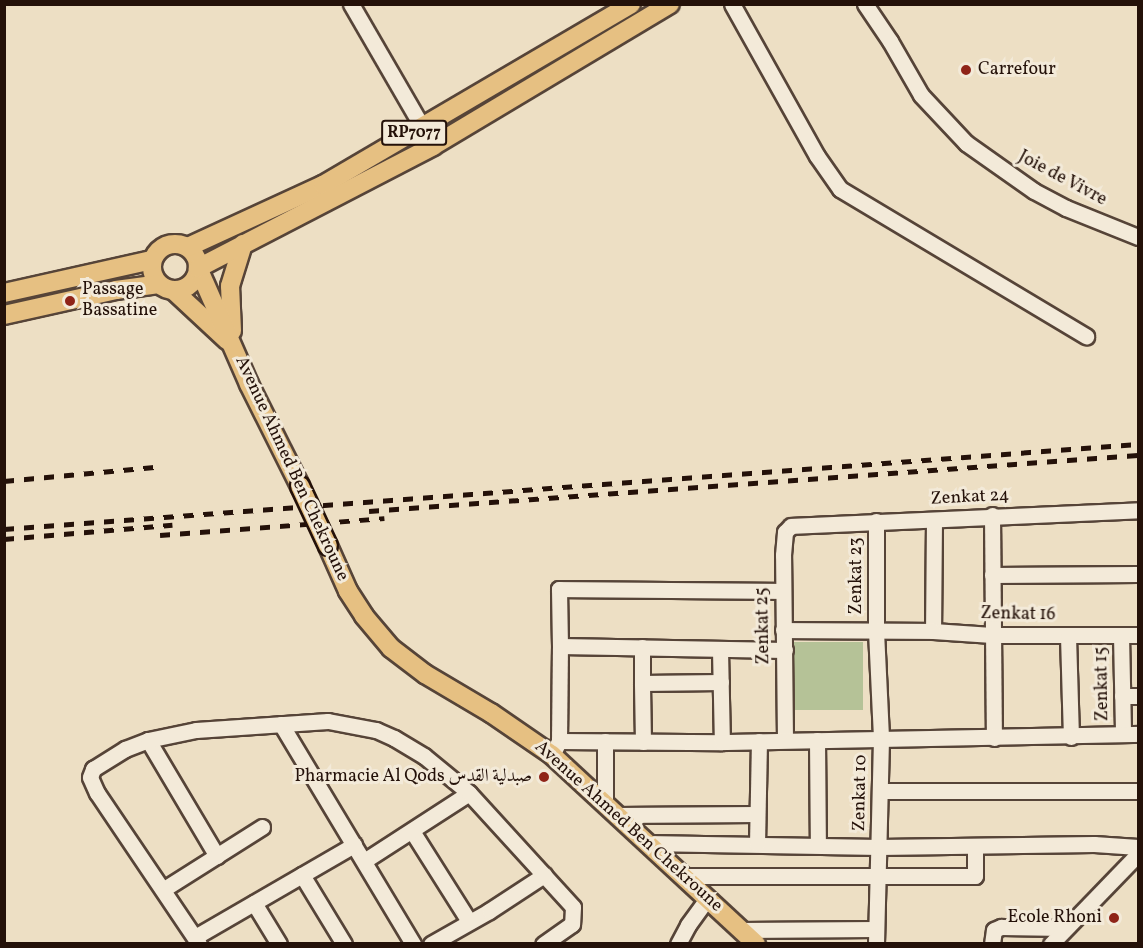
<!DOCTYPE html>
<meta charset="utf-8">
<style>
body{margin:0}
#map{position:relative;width:1143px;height:948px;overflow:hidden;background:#eddfc4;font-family:Vollkorn,Amiri,serif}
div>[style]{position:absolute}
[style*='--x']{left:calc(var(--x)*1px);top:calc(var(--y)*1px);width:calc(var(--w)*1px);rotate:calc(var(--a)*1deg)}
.green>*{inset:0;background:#b5c297;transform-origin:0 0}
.roads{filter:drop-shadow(2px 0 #564438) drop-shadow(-2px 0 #564438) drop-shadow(0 2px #564438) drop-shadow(0 -2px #564438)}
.minor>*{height:15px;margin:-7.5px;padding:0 7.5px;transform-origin:7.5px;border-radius:7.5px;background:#f3ead9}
.major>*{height:18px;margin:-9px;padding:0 9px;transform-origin:9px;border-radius:9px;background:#e6c082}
.major>.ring{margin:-9px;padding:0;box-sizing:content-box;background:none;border:18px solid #e6c082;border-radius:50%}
.rail>*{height:4.5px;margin-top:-2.25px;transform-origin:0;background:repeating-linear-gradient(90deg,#241109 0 10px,transparent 0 20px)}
.bridges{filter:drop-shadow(2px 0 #241109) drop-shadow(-2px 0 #241109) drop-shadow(0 2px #241109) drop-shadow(0 -2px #241109)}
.major-bridge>*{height:18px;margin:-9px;padding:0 9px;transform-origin:9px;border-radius:9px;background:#e6c082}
.dots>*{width:16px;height:16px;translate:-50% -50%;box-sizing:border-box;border:3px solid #f3ead9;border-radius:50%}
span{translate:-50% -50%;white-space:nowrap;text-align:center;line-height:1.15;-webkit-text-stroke:6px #f3ead9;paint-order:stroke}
.shield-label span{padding:2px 4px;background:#f3ead9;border:2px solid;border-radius:4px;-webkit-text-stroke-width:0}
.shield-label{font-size:16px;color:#241109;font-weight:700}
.poi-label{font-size:18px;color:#241109}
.left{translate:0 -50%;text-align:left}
.right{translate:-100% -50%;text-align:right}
.street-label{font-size:18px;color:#241109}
.frame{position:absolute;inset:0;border:6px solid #241109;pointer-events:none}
</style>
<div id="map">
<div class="green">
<div style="left:794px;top:642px;width:69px;height:68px"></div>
</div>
<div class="roads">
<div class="minor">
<div style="--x:351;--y:4;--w:143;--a:59.9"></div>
<div style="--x:732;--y:4;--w:174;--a:60.8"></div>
<div style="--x:817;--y:156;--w:40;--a:55.1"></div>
<div style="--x:840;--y:189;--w:287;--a:30.9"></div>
<div style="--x:865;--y:4;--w:45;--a:56"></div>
<div style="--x:890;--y:41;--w:62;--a:60.1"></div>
<div style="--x:921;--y:95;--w:66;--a:46.8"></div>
<div style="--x:966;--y:143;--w:83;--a:35.2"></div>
<div style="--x:1034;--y:191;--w:36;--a:28"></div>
<div style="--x:1066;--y:208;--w:78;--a:21.9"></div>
<div style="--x:992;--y:515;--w:223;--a:89.5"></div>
<div style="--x:934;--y:520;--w:111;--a:90.5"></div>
<div style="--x:933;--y:631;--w:59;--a:3.9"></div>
<div style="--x:992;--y:635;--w:146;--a:0"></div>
<div style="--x:876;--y:521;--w:110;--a:90"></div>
<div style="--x:876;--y:631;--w:108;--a:87.3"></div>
<div style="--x:881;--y:739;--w:205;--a:91.4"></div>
<div style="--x:992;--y:575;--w:146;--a:-0.4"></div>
<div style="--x:783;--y:630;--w:150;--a:0.4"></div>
<div style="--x:1121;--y:635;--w:98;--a:88.8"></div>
<div style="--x:1068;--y:636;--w:101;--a:88.3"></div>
<div style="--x:560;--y:646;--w:57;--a:-91"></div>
<div style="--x:559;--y:589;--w:223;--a:0.5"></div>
<div style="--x:642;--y:647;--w:36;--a:90"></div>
<div style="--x:720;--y:650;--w:92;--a:88.8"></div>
<div style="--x:1122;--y:696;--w:16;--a:0"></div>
<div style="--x:281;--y:724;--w:257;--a:59"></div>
<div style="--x:148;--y:740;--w:135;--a:59.3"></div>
<div style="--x:785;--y:740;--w:185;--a:-90.6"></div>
<div style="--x:783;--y:555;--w:23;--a:-85"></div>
<div style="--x:785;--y:532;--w:8;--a:-45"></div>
<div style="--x:791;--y:526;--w:347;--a:-2.6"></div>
<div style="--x:817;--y:740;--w:105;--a:89.5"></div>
<div style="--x:559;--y:741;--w:95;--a:-89.4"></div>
<div style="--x:560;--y:646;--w:225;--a:1"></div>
<div style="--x:643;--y:742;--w:59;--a:-91"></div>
<div style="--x:642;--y:683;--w:79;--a:-0.7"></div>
<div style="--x:552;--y:755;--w:16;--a:-63"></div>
<div style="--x:559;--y:741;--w:163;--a:0.4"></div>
<div style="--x:722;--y:742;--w:416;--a:-1.1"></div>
<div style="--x:880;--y:791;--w:258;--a:0"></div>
<div style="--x:605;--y:804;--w:63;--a:-90"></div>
<div style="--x:617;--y:815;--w:140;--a:-0.4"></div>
<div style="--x:412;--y:831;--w:107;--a:57.7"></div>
<div style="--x:646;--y:843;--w:233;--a:1"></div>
<div style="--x:879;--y:847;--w:215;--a:-0.8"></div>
<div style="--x:1094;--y:844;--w:44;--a:3.9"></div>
<div style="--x:757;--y:844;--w:103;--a:-88.9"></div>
<div style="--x:364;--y:861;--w:125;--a:-32.9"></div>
<div style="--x:302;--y:875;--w:81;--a:58.7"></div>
<div style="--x:682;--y:876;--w:293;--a:0"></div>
<div style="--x:975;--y:876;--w:30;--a:-90"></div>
<div style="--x:164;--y:889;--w:116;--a:-32.3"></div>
<div style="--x:254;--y:903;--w:48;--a:58.6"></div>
<div style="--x:741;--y:930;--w:135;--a:-0.4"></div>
<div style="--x:195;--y:937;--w:184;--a:-30.1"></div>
<div style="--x:199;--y:944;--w:182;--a:-124"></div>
<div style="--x:97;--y:793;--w:17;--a:-114"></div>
<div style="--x:90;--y:777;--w:9;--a:-69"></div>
<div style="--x:93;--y:769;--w:38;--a:-32"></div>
<div style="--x:125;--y:749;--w:25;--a:-21"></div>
<div style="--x:148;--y:740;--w:49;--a:-11.8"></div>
<div style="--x:196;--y:730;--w:132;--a:-3.9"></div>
<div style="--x:328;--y:721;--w:49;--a:10.6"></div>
<div style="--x:376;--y:730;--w:20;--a:24"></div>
<div style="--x:394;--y:738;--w:35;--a:31"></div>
<div style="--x:424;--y:756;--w:58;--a:39.4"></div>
<div style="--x:469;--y:793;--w:154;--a:47.6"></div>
<div style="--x:573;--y:907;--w:17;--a:93"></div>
<div style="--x:572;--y:924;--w:35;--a:145"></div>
<div style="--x:431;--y:944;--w:67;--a:-29.6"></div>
<div style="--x:489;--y:911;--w:66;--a:-33.2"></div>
<div style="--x:678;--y:944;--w:21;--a:-62"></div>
<div style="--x:688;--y:925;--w:32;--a:-54"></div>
<div style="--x:992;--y:944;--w:14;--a:-82"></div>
<div style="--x:994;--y:930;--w:8;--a:-23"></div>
<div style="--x:1001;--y:927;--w:64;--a:0.9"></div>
<div style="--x:1051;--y:944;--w:125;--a:-46"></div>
</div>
<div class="major">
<div class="ring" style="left:152px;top:244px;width:28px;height:28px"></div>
<div style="--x:188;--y:247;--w:149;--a:-24.7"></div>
<div style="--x:323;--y:185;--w:357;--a:-30.4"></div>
<div style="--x:173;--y:290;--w:74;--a:42.8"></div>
<div style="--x:4;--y:293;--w:152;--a:-12.6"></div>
<div style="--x:4;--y:315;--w:115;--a:-12.6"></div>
<div style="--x:116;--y:290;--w:43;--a:-7.9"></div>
<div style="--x:232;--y:331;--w:45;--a:-92.5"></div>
<div style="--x:230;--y:286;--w:44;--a:-72.8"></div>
<div style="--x:300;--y:486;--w:114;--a:-116.6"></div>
<div style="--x:249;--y:384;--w:127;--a:-113.7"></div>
<div style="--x:198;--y:268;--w:265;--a:-27.4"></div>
<div style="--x:433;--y:146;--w:276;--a:-30.9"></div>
<div style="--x:328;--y:546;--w:49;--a:66"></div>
<div style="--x:348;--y:591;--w:30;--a:57"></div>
<div style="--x:364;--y:616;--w:42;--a:49.8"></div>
<div style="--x:391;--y:648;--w:43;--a:37.4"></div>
<div style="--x:425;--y:674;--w:77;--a:30.6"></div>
<div style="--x:491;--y:713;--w:74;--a:34.5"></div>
<div style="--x:552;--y:755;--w:278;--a:42.8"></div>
</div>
</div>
<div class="rail">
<div style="--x:4;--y:481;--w:151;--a:-5.3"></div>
<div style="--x:369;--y:511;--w:771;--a:-4.17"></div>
<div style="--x:4;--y:529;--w:1137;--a:-4.29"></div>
<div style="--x:160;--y:535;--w:225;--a:-4.3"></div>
<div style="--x:4;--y:539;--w:169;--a:-4.8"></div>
</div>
<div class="bridges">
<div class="major-bridge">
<div style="--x:300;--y:486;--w:66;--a:65"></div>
</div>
</div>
<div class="dots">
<div style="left:966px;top:70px;background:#8f2418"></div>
<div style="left:70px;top:301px;background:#8f2418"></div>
<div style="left:544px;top:777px;background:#8f2418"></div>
<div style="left:1114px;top:918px;background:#8f2418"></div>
</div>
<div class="shield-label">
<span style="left:414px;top:133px">RP7077</span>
</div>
<div class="poi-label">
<span class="left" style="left:978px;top:70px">Carrefour</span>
<span class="left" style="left:82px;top:301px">Passage<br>Bassatine</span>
<span class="right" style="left:532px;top:777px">Pharmacie Al Qods صبدلية القدس</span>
<span class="right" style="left:1102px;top:918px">Ecole Rhoni</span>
</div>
<div class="street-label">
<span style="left:1062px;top:179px;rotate:28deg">Joie de Vivre</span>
<span style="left:291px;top:469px;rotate:65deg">Avenue Ahmed Ben Chekroune</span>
<span style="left:970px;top:498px;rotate:-3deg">Zenkat 24</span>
<span style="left:857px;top:576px;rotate:-90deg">Zenkat 23</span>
<span style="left:1018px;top:615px;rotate:1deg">Zenkat 16</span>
<span style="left:764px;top:626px;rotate:-91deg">Zenkat 25</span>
<span style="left:1103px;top:684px;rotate:-91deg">Zenkat 15</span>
<span style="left:861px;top:793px;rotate:-89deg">Zenkat 10</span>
<span style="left:628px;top:827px;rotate:42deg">Avenue Ahmed Ben Chekroune</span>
</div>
<div class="frame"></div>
</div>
